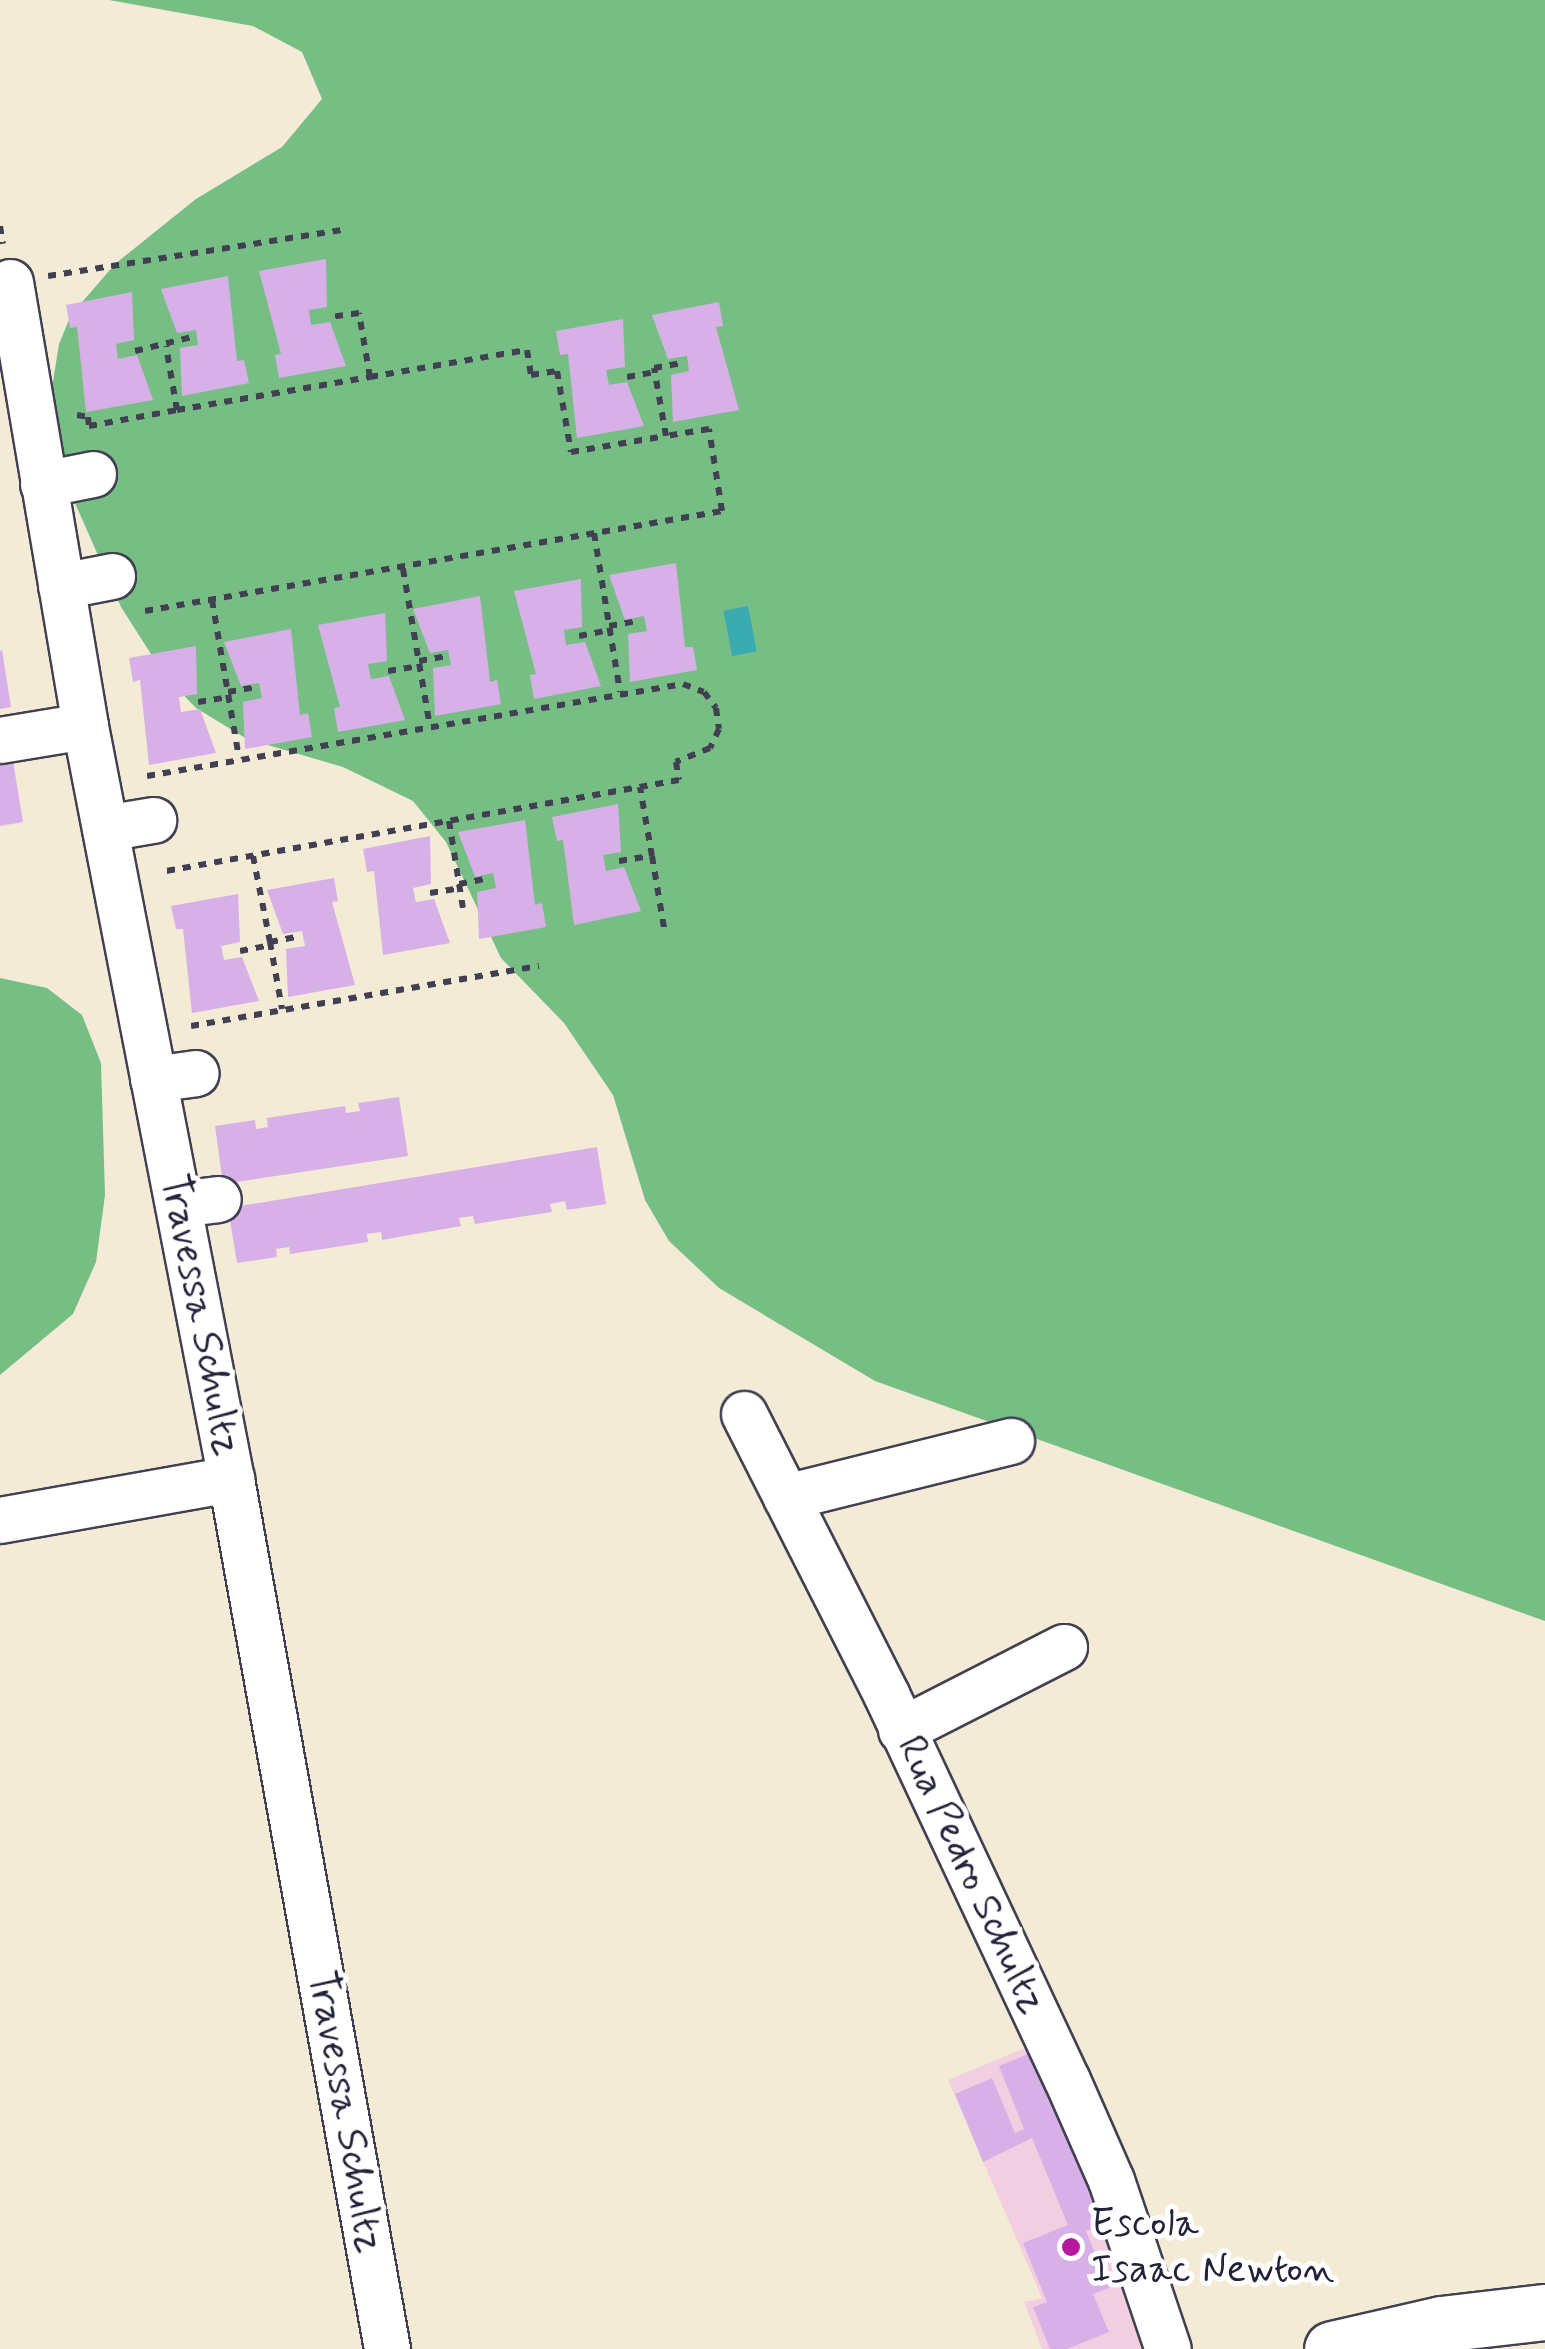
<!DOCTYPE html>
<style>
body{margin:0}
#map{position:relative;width:1545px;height:2349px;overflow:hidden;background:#f3ebd6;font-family:Mynerve,sans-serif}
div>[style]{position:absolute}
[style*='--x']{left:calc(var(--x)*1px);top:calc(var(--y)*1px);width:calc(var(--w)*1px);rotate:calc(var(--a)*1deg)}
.built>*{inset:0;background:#f2cfe0}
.forest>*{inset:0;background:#77be84}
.water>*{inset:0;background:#39abb1;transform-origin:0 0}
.building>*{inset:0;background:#d8b0e8}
.path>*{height:6px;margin-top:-3px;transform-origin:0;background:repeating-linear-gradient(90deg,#414052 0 8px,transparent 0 16px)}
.roads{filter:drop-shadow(2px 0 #414052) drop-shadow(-2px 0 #414052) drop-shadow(0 2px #414052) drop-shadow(0 -2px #414052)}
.minor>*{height:45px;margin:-22.5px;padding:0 22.5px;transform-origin:22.5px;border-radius:22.5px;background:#fff}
.major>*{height:55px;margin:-27.5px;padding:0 27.5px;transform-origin:27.5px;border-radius:27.5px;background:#fff}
.dots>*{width:28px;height:28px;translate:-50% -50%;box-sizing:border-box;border:5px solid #fff;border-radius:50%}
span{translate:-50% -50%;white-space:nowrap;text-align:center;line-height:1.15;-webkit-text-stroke:10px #fff;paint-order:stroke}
.street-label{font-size:40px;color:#22223b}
.poi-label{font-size:40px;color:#22223b}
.left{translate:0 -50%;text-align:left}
</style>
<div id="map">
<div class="built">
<div style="clip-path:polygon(1030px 2046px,1108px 2196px,1151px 2349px,1042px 2349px,1024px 2302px,1042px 2298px,948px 2080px)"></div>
</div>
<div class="forest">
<div style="clip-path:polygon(109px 0,1545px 0,1545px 1621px,875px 1381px,719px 1288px,669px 1241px,645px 1200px,613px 1095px,564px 1023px,501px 958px,446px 842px,413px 801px,343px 767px,247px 739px,196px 708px,165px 676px,121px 607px,59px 467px,49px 406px,59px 344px,71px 315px,115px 264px,196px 199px,282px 147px,322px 99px,302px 52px,253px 26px)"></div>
<div style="clip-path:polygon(0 978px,47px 988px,82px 1015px,101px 1063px,105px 1195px,96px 1262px,73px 1314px,0 1375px)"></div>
</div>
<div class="water">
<div style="left:748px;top:606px;width:46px;height:25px;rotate:79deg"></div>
</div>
<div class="building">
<div style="clip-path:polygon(326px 259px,327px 307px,309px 310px,311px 325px,330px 322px,346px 366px,279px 378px,275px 355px,281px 354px,259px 271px)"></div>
<div style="clip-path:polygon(228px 276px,237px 361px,244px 360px,249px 383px,182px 396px,180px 348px,198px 345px,196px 330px,177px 333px,161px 289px)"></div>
<div style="clip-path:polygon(132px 292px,134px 340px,116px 344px,118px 359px,137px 355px,153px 400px,86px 412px,77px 327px,70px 328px,66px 305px)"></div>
<div style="clip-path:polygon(719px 302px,723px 326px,716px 327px,739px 410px,673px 422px,671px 375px,689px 371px,687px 356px,668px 359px,652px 315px)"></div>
<div style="clip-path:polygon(623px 319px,625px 367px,606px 370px,609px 385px,627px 382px,644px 426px,577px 438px,568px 354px,560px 355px,556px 331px)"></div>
<div style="clip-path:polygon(676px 563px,685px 647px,693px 647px,697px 670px,630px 682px,628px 634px,647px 631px,644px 616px,625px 620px,609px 575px)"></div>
<div style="clip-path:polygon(581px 579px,582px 627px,564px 630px,566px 645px,585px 642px,601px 686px,534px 699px,530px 675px,536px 674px,514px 591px)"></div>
<div style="clip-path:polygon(480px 596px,490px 682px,497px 680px,501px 704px,435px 716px,433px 668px,451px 665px,448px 650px,430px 653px,413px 609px)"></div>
<div style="clip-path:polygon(385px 613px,387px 661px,368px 664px,371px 679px,389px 676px,405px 720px,338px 732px,334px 708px,340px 707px,318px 625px)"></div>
<div style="clip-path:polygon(291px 629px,300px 715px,308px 713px,312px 737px,245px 749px,243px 702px,262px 698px,259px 683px,241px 686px,224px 642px)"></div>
<div style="clip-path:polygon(196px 646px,197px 694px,179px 697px,181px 712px,200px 709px,216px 753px,149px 765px,140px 680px,133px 682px,129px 658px)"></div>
<div style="clip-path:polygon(2px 650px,11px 707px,0 709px,0 651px)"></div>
<div style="clip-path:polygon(13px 761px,23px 822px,0 826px,0 763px)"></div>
<div style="clip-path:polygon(618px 804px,621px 852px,603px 855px,606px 871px,624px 867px,641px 911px,574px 925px,563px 840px,557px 841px,552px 817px)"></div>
<div style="clip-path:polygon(525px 820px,535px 905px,542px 903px,546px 927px,479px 939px,477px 892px,496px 888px,493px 873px,475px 877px,458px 832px)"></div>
<div style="clip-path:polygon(430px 836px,431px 884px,413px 888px,416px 902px,434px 899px,450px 943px,383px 955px,374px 871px,367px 872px,363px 849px)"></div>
<div style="clip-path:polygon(334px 878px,338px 901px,332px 902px,355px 985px,288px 997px,286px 949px,305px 946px,302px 931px,283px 934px,267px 890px)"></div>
<div style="clip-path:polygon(238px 894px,240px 942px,221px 946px,224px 960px,242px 957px,259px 1001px,192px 1013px,183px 929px,176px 929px,171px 906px)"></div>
<div style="clip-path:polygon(399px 1097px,408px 1156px,223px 1184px,215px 1126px,255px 1120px,256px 1129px,268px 1127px,267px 1118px,345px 1106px,346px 1113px,360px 1111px,358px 1103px)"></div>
<div style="clip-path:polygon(597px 1147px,606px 1204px,567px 1210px,565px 1201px,550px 1204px,552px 1212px,475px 1224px,473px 1216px,459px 1218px,461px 1226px,382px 1240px,381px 1232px,367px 1234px,368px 1242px,290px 1254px,289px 1247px,276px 1249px,277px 1257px,237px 1263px,228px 1208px)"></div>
<div style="clip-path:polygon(1038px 2050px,1109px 2222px,1086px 2231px,1109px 2288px,1093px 2294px,1109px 2332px,1067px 2349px,1050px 2349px,1033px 2307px,1047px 2302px,1023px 2243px,1068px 2225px,1032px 2138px,983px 2162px,955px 2094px,992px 2078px,1015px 2133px,1024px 2129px,999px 2066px)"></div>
</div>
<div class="path">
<div style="--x:0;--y:226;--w:18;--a:81"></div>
<div style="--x:48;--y:276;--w:299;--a:-8.9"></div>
<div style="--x:135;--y:351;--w:59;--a:-13.8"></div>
<div style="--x:370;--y:377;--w:159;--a:-9.8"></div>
<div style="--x:527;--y:350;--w:25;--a:81"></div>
<div style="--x:531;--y:375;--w:26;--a:-9"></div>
<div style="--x:557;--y:371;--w:82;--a:80.2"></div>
<div style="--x:571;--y:452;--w:96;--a:-9.6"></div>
<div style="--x:666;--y:436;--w:69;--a:-100"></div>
<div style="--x:654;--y:368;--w:27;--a:-10"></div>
<div style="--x:627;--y:377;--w:28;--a:-10"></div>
<div style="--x:177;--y:410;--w:196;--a:-9.7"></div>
<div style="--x:370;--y:377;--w:65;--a:-99.8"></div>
<div style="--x:359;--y:313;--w:28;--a:172"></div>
<div style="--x:77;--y:415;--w:11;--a:10"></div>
<div style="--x:88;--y:417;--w:9;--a:84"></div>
<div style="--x:89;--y:426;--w:89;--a:-10.3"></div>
<div style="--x:177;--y:410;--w:65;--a:-99.8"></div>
<div style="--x:594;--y:533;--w:161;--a:80.7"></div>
<div style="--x:403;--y:569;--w:160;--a:80.3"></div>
<div style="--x:212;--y:600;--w:160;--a:80.3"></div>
<div style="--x:145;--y:611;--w:586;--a:-9.83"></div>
<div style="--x:722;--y:511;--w:83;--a:-99"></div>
<div style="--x:709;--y:429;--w:44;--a:170.8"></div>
<div style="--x:609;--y:626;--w:28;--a:-10"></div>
<div style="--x:579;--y:636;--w:32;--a:-11"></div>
<div style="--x:419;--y:661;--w:28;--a:-10"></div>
<div style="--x:388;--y:671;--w:31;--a:-9"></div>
<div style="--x:228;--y:692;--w:28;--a:-10"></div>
<div style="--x:198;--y:702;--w:31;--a:-9"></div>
<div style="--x:147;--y:776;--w:544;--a:-9.74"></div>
<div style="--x:683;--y:684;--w:22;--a:21"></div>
<div style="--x:704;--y:692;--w:20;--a:53"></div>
<div style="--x:716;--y:708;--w:21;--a:82"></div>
<div style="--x:719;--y:729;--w:21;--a:115"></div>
<div style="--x:710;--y:748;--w:37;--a:158"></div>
<div style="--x:676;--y:762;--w:18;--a:81"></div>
<div style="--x:679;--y:780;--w:521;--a:169.94"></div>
<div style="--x:449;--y:821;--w:88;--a:80.9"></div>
<div style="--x:253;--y:856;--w:88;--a:78.8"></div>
<div style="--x:270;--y:942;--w:25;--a:-11"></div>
<div style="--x:652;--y:856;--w:73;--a:80.5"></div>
<div style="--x:619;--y:861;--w:33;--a:-9"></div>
<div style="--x:652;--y:856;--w:70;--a:-99.9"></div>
<div style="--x:459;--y:884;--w:26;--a:-11"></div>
<div style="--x:430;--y:893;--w:30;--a:-9"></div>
<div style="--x:270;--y:942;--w:68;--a:79.8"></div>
<div style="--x:240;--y:951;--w:31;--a:-11"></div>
<div style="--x:191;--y:1026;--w:353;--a:-9.8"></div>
</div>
<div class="roads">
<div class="minor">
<div style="--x:10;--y:282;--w:450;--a:80.4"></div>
<div style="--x:85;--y:726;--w:767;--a:79.03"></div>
<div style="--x:231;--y:1479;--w:884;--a:79.83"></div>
<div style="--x:43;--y:484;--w:51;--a:-11.3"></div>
<div style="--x:61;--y:586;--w:52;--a:-11.1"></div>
<div style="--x:0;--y:740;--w:86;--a:-9.4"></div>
<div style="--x:105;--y:828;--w:49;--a:-9.5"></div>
<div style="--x:153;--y:1079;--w:43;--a:-7.9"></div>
<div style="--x:178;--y:1204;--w:40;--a:-7.1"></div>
<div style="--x:744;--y:1414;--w:314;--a:63.1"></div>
<div style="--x:886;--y:1694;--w:426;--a:64.9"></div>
<div style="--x:1067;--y:2080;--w:109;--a:66.3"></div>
<div style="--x:1111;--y:2180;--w:178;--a:71.4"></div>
<div style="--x:786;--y:1497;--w:232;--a:-14"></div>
<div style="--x:0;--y:1520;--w:235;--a:-10.1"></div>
<div style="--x:901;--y:1730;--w:183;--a:-27"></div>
</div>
<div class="major">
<div style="--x:1332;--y:2349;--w:112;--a:-12.9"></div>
<div style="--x:1441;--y:2324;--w:105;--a:-6.6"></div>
</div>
</div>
<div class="dots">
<div style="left:1071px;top:2247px;background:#b5179e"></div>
</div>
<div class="street-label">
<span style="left:200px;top:1315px;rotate:79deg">Travessa Schultz</span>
<span style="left:971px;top:1875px;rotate:65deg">Rua Pedro Schultz</span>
<span style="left:345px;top:2112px;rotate:80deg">Travessa Schultz</span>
</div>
<div class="poi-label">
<span class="left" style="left:1091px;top:2247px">Escola<br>Isaac Newton</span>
</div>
</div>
